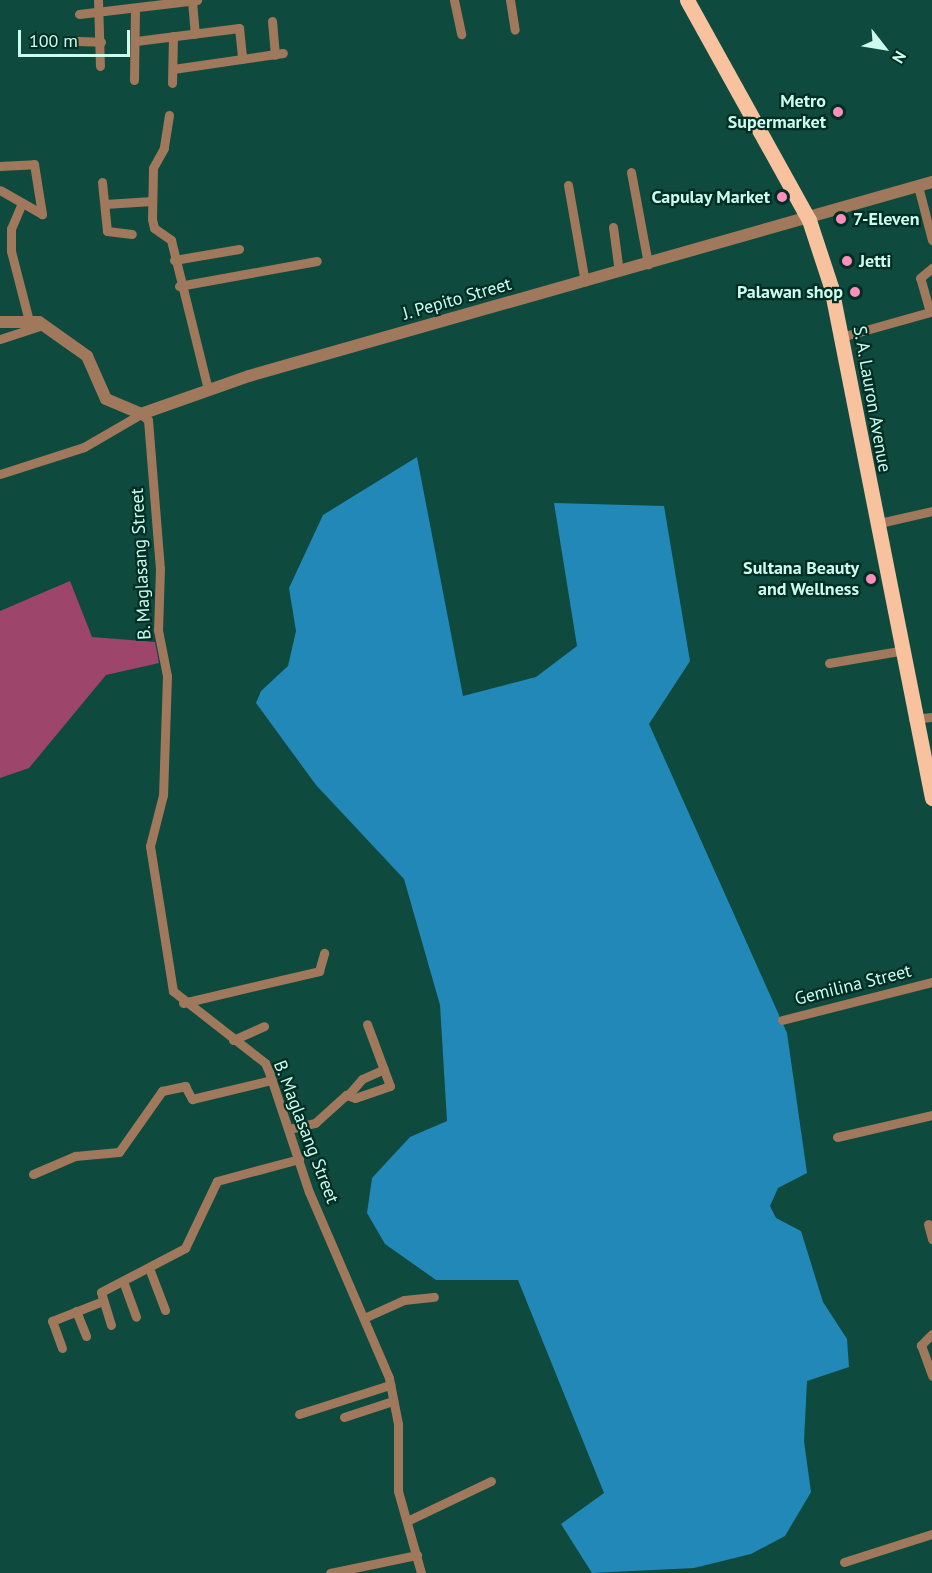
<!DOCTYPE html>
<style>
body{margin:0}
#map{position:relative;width:932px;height:1573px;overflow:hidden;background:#0e4a3d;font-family:"PT Sans",sans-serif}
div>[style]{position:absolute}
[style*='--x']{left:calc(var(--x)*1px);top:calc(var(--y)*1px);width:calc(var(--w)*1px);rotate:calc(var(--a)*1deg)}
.green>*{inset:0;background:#9e456c}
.water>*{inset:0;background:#2188b8}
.minor>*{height:9px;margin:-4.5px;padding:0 4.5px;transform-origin:4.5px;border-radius:4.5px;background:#a0785c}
.tertiary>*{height:12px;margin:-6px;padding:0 6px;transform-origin:6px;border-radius:6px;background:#a0785c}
.trunk>*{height:15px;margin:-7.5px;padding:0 7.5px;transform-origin:7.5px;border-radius:7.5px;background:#f8c29e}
.dots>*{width:16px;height:16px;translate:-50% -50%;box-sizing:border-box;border:3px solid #002e24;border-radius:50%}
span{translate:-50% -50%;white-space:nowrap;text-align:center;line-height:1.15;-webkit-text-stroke:4.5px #002e24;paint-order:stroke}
.poi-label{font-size:18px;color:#ccfcee;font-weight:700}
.right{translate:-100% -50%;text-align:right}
.left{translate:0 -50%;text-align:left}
.street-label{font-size:18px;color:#ccfcee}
.north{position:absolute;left:854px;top:18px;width:60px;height:60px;-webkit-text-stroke:4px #002e24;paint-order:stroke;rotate:121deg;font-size:16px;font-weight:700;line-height:24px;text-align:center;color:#ccfcee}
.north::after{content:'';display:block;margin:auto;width:21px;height:27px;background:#ccfcee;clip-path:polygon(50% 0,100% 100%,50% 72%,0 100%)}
.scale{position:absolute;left:18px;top:30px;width:112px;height:27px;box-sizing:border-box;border:3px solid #ccfcee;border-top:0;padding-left:8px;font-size:18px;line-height:21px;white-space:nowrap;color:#ccfcee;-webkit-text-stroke:4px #002e24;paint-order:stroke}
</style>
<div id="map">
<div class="green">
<div style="clip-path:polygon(70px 581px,92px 637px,155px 642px,159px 663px,106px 675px,29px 768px,0 778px,0 611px)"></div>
</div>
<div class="water">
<div style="clip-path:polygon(417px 457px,463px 696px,536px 677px,577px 646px,554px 503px,664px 506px,690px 661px,649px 724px,787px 1033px,807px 1173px,778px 1188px,770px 1206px,776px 1218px,801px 1231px,823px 1302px,847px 1339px,849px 1367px,807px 1381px,804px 1441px,811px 1492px,785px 1536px,751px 1554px,694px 1568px,592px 1573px,561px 1524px,604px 1493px,518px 1280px,436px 1280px,385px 1244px,367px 1213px,372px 1178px,410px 1137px,447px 1121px,440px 1005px,404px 879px,316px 785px,256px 703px,261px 691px,288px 666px,296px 631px,289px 588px,323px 515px)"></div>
</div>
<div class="minor">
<div style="--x:98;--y:0;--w:66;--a:88.3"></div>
<div style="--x:454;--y:0;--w:35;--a:78"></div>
<div style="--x:510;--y:0;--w:30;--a:81"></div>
<div style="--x:192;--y:1;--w:33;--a:85"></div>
<div style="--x:79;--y:14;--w:119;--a:-6.8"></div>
<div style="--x:272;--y:21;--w:34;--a:85"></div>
<div style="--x:77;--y:41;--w:24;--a:2"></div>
<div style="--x:136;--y:41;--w:104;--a:-7.2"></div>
<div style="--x:239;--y:28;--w:31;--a:84"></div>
<div style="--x:173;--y:69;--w:111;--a:-8.3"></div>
<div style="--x:134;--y:80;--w:71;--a:-89.2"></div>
<div style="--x:172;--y:83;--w:47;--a:-88.8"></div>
<div style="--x:169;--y:115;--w:33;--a:99"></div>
<div style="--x:164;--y:148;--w:23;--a:119"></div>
<div style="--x:153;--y:168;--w:51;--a:91.1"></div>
<div style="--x:152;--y:219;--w:9;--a:77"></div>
<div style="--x:154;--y:228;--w:21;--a:35"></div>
<div style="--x:171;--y:240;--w:154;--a:76.1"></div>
<div style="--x:0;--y:166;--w:34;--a:-3"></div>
<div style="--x:34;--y:164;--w:51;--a:80.9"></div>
<div style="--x:42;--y:214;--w:48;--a:-150.3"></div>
<div style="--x:631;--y:172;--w:94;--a:79.5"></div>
<div style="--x:102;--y:182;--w:49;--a:84.2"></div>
<div style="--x:107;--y:231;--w:25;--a:7"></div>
<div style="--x:568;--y:185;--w:98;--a:80.1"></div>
<div style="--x:918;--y:186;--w:56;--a:75.5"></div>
<div style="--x:22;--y:203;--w:28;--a:113"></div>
<div style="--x:11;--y:229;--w:22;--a:90"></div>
<div style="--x:11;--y:251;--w:72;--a:75.6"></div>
<div style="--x:105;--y:204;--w:47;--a:-3.7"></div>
<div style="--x:613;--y:227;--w:45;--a:82.4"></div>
<div style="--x:174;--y:260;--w:66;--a:-9.6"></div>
<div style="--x:179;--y:286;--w:140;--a:-10.3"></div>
<div style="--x:841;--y:337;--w:92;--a:-15.7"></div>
<div style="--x:930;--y:312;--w:35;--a:-106"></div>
<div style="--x:920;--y:278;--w:16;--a:-40"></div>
<div style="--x:0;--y:339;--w:45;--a:-18"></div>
<div style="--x:0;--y:474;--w:88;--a:-17.8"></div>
<div style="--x:84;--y:447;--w:66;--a:-30.1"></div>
<div style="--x:141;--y:414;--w:9;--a:41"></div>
<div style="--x:148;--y:420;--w:148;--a:85.4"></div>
<div style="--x:160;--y:568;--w:62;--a:91.8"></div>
<div style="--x:158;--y:630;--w:47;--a:78.9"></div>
<div style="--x:167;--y:676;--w:119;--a:91.9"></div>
<div style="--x:163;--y:795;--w:53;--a:104.3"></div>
<div style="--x:150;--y:846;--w:147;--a:81"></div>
<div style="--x:173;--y:991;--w:117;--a:38"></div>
<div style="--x:265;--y:1063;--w:10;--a:66"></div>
<div style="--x:269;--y:1072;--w:126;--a:71.6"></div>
<div style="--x:309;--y:1192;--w:202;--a:66.7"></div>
<div style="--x:389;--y:1378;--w:47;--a:78.9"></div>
<div style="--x:398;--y:1424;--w:67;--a:90"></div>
<div style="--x:398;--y:1491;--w:85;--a:74.3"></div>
<div style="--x:875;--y:524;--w:58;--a:-12.8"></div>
<div style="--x:829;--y:663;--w:71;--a:-9.7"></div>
<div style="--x:913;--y:719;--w:19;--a:-6"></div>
<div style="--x:183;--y:1003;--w:140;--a:-13.2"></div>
<div style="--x:319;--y:971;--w:19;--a:-74"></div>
<div style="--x:782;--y:1020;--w:155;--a:-14.2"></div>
<div style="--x:233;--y:1040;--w:34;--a:-24"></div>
<div style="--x:349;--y:1094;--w:20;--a:-49"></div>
<div style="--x:362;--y:1079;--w:24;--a:-24"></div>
<div style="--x:289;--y:1129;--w:27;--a:-13"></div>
<div style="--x:315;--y:1123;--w:42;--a:-42.1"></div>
<div style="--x:346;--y:1095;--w:9;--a:18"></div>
<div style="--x:355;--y:1098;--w:37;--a:-19"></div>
<div style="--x:390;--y:1086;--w:66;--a:-110.4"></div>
<div style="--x:837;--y:1137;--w:98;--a:-13"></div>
<div style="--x:33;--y:1174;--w:46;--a:-23.2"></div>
<div style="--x:75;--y:1156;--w:44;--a:-5.2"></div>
<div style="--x:119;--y:1152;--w:75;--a:-54.8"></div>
<div style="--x:162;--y:1091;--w:24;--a:-12"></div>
<div style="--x:185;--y:1086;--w:15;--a:62"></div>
<div style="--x:192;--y:1099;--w:82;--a:-13.4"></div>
<div style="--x:928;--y:1224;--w:16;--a:75"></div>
<div style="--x:149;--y:1268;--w:45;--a:69.1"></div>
<div style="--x:123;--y:1281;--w:38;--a:70"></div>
<div style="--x:76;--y:1311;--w:27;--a:68"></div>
<div style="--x:364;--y:1318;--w:44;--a:-24.2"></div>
<div style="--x:404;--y:1300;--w:30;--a:-6"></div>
<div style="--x:111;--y:1325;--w:34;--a:-107"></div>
<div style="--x:101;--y:1292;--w:95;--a:-27.6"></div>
<div style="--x:185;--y:1248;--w:74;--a:-64.5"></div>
<div style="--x:217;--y:1181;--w:85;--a:-15"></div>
<div style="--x:932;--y:1334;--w:16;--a:135"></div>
<div style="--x:921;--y:1345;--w:33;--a:70"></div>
<div style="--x:62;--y:1348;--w:29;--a:-110"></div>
<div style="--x:52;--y:1321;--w:55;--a:-21.4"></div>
<div style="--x:299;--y:1414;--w:96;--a:-17.7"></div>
<div style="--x:344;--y:1417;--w:52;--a:-18.1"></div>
<div style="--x:407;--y:1521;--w:93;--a:-25.5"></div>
<div style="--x:844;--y:1562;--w:92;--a:-17.7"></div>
<div style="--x:330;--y:1573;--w:89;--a:-11.7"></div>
</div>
<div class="tertiary">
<div style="--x:0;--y:322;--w:39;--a:0"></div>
<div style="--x:39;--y:322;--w:59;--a:35.3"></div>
<div style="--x:87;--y:356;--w:47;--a:66.2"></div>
<div style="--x:106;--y:399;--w:38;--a:23"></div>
<div style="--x:141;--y:414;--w:114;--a:-19.4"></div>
<div style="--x:249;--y:376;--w:710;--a:-15.86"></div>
</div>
<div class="trunk">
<div style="--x:687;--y:0;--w:252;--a:61"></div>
<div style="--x:809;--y:220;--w:71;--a:71.8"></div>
<div style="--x:831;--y:287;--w:521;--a:78.82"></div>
</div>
<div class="dots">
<div style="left:838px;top:112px;background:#fe8ebc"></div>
<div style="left:782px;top:197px;background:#fe8ebc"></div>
<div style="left:841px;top:219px;background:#fe8ebc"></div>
<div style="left:847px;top:261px;background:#fe8ebc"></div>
<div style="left:855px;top:292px;background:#fe8ebc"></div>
<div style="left:871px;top:579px;background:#fe8ebc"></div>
</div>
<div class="poi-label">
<span class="right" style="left:826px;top:112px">Metro<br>Supermarket</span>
<span class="right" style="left:770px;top:197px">Capulay Market</span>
<span class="left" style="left:853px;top:219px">7-Eleven</span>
<span class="left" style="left:859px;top:261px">Jetti</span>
<span class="right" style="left:843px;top:292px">Palawan shop</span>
<span class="right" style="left:859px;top:579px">Sultana Beauty<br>and Wellness</span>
</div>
<div class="street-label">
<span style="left:457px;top:299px;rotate:-16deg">J. Pepito Street</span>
<span style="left:872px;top:399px;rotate:80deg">S. A. Lauron Avenue</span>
<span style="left:141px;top:564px;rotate:-93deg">B. Maglasang Street</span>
<span style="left:853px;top:985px;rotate:-14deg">Gemilina Street</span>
<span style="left:306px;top:1132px;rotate:69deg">B. Maglasang Street</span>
</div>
<div class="north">N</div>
<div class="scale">100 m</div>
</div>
